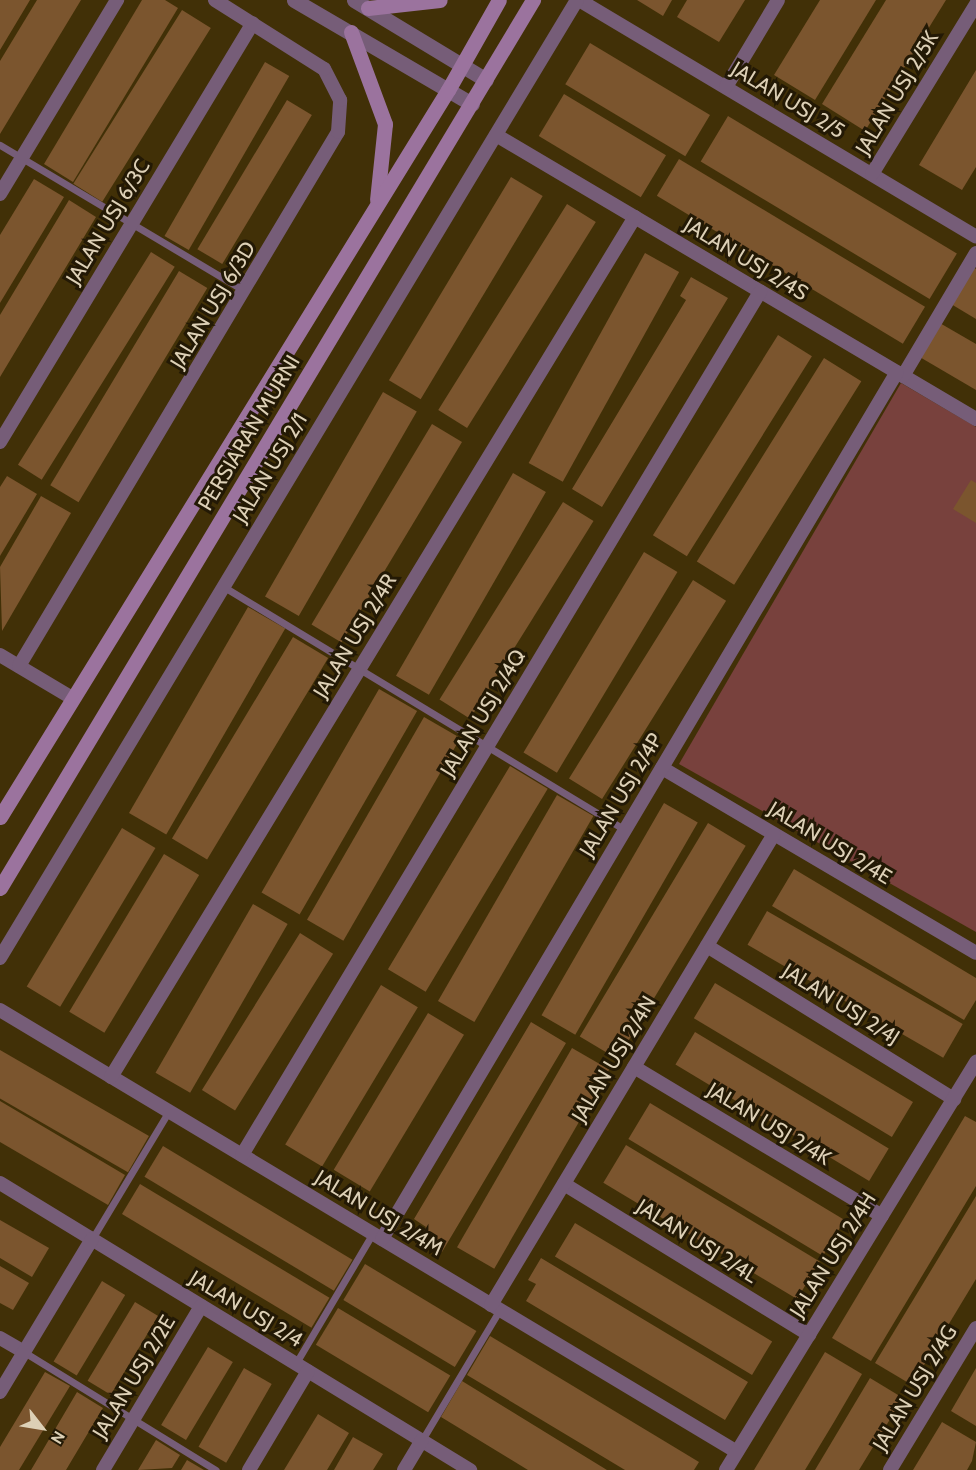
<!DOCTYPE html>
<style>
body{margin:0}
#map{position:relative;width:976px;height:1470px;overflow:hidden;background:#413007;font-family:Cabin,sans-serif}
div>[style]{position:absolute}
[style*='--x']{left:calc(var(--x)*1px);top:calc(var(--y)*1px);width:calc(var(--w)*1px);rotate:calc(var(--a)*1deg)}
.green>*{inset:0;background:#78413d}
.building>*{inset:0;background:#7b552e;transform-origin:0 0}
.service>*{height:7px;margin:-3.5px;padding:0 3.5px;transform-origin:3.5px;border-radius:3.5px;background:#765d78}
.minor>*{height:14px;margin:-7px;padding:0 7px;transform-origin:7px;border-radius:7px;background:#765d78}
.tertiary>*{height:15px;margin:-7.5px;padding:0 7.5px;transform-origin:7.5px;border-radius:7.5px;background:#765d78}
.secondary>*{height:15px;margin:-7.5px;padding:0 7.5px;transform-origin:7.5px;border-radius:7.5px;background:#9b739e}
span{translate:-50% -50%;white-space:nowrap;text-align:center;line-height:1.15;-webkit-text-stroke:6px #231905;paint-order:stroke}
.street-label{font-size:21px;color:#ddd0b6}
.north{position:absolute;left:12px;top:1398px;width:60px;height:60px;-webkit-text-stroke:4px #231905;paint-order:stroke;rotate:121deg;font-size:16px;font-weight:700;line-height:24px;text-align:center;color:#ddd0b6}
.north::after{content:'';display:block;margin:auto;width:21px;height:27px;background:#ddd0b6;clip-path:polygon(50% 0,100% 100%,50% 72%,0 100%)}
</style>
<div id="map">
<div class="green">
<div style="clip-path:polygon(901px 383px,976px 427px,976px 932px,679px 764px)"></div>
</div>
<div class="building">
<div style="clip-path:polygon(0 0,30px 0,0 50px)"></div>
<div style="clip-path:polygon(37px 0,81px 0,0 134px,0 61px)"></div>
<div style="clip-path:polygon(142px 0,165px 0,178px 8px,73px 182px,44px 164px)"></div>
<div style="clip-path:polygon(637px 0,672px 0,663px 16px)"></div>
<div style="clip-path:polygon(687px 0,745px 0,719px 42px,677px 17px)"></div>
<div style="clip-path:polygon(820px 0,876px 0,815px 100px,774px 75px)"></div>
<div style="clip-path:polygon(886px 0,946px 0,865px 131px,822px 104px)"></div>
<div style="left:182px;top:10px;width:34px;height:205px;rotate:32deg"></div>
<div style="left:590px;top:43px;width:140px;height:48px;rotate:31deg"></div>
<div style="left:265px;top:62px;width:28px;height:201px;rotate:30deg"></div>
<div style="clip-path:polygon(976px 70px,976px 167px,962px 190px,919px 165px)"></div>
<div style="left:564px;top:94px;width:119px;height:49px;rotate:31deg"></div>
<div style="left:287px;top:100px;width:29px;height:174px;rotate:31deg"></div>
<div style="left:728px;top:116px;width:267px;height:53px;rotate:31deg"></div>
<div style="left:679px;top:159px;width:287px;height:43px;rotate:31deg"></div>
<div style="left:511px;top:177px;width:37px;height:237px;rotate:31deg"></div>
<div style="clip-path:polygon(34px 179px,64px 197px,0 303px,0 235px)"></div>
<div style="clip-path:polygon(69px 200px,96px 217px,0 377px,0 315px)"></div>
<div style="left:567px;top:204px;width:34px;height:243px;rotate:32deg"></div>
<div style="left:151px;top:252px;width:28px;height:251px;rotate:32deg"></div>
<div style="left:645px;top:253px;width:39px;height:240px;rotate:29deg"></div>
<div style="clip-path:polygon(973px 267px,976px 269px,976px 319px,951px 304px)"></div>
<div style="left:179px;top:271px;width:33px;height:250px;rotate:31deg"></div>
<div style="clip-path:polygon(691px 277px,728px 298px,602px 507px,572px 489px,686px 300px,680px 296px)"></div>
<div style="clip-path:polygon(938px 322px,976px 344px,976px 390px,918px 356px)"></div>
<div style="left:778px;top:335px;width:40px;height:236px;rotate:32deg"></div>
<div style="left:824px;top:358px;width:44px;height:240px;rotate:32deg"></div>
<div style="left:383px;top:392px;width:39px;height:236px;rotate:30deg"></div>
<div style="left:432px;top:424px;width:35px;height:234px;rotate:31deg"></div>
<div style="left:513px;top:473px;width:38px;height:234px;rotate:30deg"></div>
<div style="clip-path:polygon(7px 476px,37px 494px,0 556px,0 487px)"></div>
<div style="clip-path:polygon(971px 480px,976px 483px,976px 523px,953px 509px)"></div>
<div style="clip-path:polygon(41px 496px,71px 513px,2px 631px,0 567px)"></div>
<div style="left:563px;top:502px;width:36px;height:233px;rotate:32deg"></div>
<div style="left:644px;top:552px;width:39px;height:234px;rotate:31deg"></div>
<div style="left:693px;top:580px;width:39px;height:234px;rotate:32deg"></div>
<div style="left:248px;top:607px;width:43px;height:238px;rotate:30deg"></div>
<div style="left:293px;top:637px;width:41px;height:235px;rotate:31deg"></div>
<div style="left:379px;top:689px;width:44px;height:235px;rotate:30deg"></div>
<div style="left:424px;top:717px;width:42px;height:234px;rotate:30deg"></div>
<div style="left:510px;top:766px;width:44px;height:237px;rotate:31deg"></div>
<div style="left:557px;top:795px;width:42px;height:238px;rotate:30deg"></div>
<div style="left:664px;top:803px;width:39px;height:245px;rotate:30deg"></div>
<div style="left:708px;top:823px;width:44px;height:249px;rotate:31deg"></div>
<div style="left:122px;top:828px;width:39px;height:185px;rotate:31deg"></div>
<div style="left:164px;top:854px;width:41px;height:184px;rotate:31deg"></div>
<div style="clip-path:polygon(794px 869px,976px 978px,976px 1000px,964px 1020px,772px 906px)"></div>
<div style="left:253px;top:904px;width:40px;height:195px;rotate:30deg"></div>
<div style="left:767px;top:911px;width:226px;height:39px;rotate:30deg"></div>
<div style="left:300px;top:933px;width:39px;height:185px;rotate:32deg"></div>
<div style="left:715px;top:983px;width:231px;height:41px;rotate:31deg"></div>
<div style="left:381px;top:985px;width:43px;height:186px;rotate:31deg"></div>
<div style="left:428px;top:1013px;width:42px;height:183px;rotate:31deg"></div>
<div style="clip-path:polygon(531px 1022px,566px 1043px,442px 1252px,419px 1238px,426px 1227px,414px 1219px)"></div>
<div style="left:695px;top:1032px;width:226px;height:38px;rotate:31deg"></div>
<div style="left:572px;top:1048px;width:43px;height:230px;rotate:30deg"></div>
<div style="left:0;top:1050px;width:172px;height:42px;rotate:30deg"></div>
<div style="clip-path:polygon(0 1101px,125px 1175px,108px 1205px,0 1142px)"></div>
<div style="left:650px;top:1103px;width:227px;height:42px;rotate:31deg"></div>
<div style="clip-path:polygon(965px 1116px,976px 1122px,976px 1186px,871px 1361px,832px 1338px)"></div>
<div style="left:626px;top:1145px;width:226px;height:44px;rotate:31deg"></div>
<div style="left:163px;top:1146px;width:221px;height:36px;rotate:31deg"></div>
<div style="left:140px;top:1184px;width:221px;height:35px;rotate:31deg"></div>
<div style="clip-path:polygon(976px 1196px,976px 1279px,912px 1385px,875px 1363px)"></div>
<div style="clip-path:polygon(0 1220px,49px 1248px,32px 1277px,0 1258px)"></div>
<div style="left:575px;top:1223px;width:230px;height:39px;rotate:31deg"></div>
<div style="clip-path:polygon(541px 1258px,748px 1382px,725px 1420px,526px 1301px,536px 1284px,528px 1280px)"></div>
<div style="left:365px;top:1264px;width:130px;height:42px;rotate:31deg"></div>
<div style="clip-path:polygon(0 1266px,29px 1283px,13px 1310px,0 1303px)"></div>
<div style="left:102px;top:1281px;width:27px;height:94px;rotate:31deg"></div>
<div style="left:135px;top:1302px;width:27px;height:92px;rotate:31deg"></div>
<div style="left:338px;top:1308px;width:131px;height:43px;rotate:31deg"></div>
<div style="clip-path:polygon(490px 1336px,699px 1462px,694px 1470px,625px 1470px,467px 1375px)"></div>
<div style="left:208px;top:1347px;width:29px;height:91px;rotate:31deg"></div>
<div style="clip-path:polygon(825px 1352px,862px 1374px,834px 1422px,805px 1470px,754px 1470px)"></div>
<div style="left:244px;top:1368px;width:32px;height:91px;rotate:30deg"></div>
<div style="clip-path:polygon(976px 1368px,976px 1426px,951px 1411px)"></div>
<div style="clip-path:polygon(45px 1372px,70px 1386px,19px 1470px,0 1470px,0 1447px)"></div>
<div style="clip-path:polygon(870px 1378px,903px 1398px,859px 1470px,815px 1470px)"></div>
<div style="clip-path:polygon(462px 1381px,558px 1440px,607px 1470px,528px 1470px,441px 1417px)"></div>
<div style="clip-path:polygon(77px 1392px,103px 1408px,94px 1423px,66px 1470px,31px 1470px)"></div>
<div style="clip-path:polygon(318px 1414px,349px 1433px,327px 1470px,284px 1470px)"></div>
<div style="clip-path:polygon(942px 1422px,976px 1442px,972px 1461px,967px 1470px,913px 1470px)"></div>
<div style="clip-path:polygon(353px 1437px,383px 1454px,373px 1470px,334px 1470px)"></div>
<div style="clip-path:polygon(156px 1440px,180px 1455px,172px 1468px,138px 1470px)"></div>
<div style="clip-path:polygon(187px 1460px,204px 1470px,181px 1470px)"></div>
</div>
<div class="service">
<div style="--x:0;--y:145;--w:285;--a:30.8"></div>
<div style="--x:224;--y:587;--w:469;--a:31.2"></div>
<div style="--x:92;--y:1239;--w:149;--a:-59"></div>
<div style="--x:24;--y:1352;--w:225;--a:31.6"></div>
<div style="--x:296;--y:1363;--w:151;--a:-59.4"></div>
<div style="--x:422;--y:1440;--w:152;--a:-59.2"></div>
</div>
<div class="minor">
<div style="--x:579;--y:0;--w:462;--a:30.8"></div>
<div style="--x:726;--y:87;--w:101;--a:-59.1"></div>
<div style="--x:496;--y:135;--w:558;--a:30.61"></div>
<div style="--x:872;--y:174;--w:199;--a:-58.5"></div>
<div style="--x:0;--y:194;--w:227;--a:-58.9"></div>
<div style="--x:903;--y:376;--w:143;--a:-59.3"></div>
<div style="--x:0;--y:442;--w:489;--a:-58.9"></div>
<div style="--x:0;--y:655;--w:84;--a:30.8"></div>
<div style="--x:19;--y:666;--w:622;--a:-59.15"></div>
<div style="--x:338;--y:132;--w:32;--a:-86"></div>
<div style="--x:340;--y:100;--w:35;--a:-117"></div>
<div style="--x:324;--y:69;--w:129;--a:-147.7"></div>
<div style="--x:662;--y:768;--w:364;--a:30.5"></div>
<div style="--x:707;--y:946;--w:291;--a:31.8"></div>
<div style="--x:0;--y:958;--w:1118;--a:-58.94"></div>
<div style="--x:0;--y:1010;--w:859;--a:30.95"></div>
<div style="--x:634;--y:1067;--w:289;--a:31"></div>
<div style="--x:111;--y:1077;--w:1007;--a:-58.65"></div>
<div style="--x:242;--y:1155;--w:1007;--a:-59.03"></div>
<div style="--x:0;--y:1183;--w:551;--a:31.41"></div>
<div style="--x:564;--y:1184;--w:288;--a:31.6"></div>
<div style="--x:382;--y:1239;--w:1008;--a:-59.29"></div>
<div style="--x:491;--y:1305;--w:549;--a:-59"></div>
<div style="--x:0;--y:1338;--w:28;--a:30"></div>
<div style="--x:0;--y:1392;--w:179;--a:-59"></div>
<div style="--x:103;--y:1470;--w:191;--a:-59.1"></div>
<div style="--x:249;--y:1470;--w:115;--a:-59.2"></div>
<div style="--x:404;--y:1470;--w:35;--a:-59"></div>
<div style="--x:726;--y:1470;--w:479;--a:-58.5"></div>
<div style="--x:890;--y:1470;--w:166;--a:-58.8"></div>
</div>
<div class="tertiary">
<div style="--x:294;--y:0;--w:206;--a:30.3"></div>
<div style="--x:354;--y:0;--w:154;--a:31.2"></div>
</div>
<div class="secondary">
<div style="--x:368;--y:8;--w:72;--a:-6.3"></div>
<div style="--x:351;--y:32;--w:98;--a:69.7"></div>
<div style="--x:385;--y:124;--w:76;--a:96"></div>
<div style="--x:0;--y:817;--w:854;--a:-58.36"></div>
<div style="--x:448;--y:90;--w:103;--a:-60.5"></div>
<div style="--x:0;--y:888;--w:1036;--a:-59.03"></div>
</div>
<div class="street-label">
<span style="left:897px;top:93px;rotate:-59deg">JALAN USJ 2/5K</span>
<span style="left:788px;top:100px;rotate:31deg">JALAN USJ 2/5</span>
<span style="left:108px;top:222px;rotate:-59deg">JALAN USJ 6/3C</span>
<span style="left:746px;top:259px;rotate:31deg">JALAN USJ 2/4S</span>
<span style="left:213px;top:305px;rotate:-59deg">JALAN USJ 6/3D</span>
<span style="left:249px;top:433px;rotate:-59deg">PERSIARAN MURNI</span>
<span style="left:270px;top:468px;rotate:-59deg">JALAN USJ 2/1</span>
<span style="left:355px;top:636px;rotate:-59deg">JALAN USJ 2/4R</span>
<span style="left:483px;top:713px;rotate:-59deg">JALAN USJ 2/4Q</span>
<span style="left:621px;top:795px;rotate:-59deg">JALAN USJ 2/4P</span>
<span style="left:830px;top:843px;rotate:31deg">JALAN USJ 2/4E</span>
<span style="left:841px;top:1004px;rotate:32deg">JALAN USJ 2/4J</span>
<span style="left:614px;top:1059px;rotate:-59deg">JALAN USJ 2/4N</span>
<span style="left:769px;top:1124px;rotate:31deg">JALAN USJ 2/4K</span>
<span style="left:379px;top:1213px;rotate:31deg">JALAN USJ 2/4M</span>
<span style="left:697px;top:1241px;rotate:32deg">JALAN USJ 2/4L</span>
<span style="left:833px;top:1255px;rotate:-58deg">JALAN USJ 2/4H</span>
<span style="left:246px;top:1309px;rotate:31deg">JALAN USJ 2/4</span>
<span style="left:134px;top:1377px;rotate:-59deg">JALAN USJ 2/2E</span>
<span style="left:915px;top:1388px;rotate:-59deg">JALAN USJ 2/4G</span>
</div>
<div class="north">N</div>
</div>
